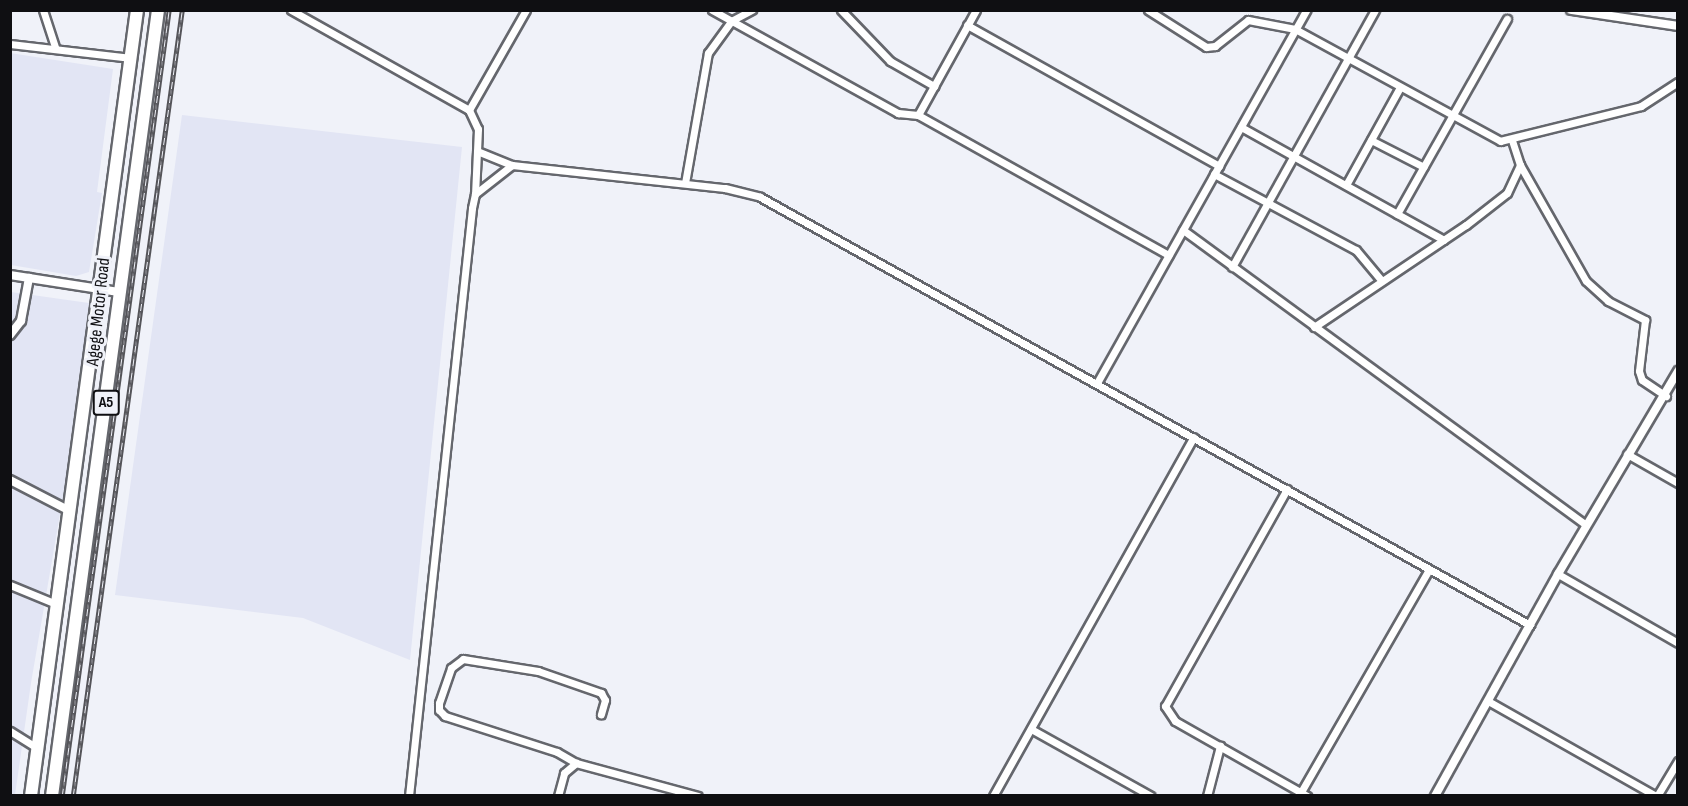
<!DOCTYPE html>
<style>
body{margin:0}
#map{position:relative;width:1688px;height:806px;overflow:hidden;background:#f0f2f9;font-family:"Sofia Sans Condensed",sans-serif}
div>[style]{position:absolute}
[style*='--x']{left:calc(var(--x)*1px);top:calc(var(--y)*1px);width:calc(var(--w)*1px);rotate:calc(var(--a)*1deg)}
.built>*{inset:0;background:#e2e5f4}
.roads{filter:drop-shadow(2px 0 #65676d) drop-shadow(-2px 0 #65676d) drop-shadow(0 2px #65676d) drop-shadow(0 -2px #65676d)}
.minor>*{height:7px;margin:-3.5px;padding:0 3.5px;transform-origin:3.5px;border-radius:3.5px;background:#fff}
.tertiary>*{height:8px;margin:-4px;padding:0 4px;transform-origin:4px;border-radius:4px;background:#fff}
.trunk>*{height:12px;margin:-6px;padding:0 6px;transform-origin:6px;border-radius:6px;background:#fff}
.rail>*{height:4.5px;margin-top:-2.25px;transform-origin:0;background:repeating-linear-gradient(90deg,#f0f2f9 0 7px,#545459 0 14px);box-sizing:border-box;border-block:2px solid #545459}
span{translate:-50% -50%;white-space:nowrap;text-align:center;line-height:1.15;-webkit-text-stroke:6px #f0f2f9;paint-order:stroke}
.shield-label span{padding:2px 4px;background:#f0f2f9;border:2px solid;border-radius:4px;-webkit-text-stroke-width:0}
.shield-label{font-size:16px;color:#0f0f12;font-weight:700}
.street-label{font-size:18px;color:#0f0f12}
.frame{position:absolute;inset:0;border:12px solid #0f0f12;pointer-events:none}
</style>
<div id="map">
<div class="built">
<div style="clip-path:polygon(10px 53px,113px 69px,97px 192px,102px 193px,89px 272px,76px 276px,11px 265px)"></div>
<div style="clip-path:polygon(182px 115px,462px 147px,410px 660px,303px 618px,115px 595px)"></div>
<div style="clip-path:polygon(11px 292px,96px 304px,31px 683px,15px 795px,11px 796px)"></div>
</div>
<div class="roads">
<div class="minor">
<div style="--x:43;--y:10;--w:40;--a:72"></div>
<div style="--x:291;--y:10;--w:204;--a:29.3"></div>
<div style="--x:469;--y:110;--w:21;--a:65"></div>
<div style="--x:478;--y:129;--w:65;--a:92.6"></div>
<div style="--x:712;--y:10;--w:213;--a:29"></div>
<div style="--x:898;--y:113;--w:20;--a:6"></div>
<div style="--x:918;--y:115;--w:287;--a:29.2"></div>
<div style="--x:841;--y:10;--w:71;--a:46.1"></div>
<div style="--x:890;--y:61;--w:51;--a:29.6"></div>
<div style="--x:1148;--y:10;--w:69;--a:32.5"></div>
<div style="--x:1206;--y:47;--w:9;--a:-6"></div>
<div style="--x:1215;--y:46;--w:42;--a:-38.2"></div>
<div style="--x:1248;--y:20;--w:48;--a:10.8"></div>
<div style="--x:1295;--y:29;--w:234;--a:28.6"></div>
<div style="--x:1500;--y:141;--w:145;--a:-13.9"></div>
<div style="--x:1641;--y:106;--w:44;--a:-33"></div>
<div style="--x:967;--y:25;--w:289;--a:29.2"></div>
<div style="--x:10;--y:44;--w:122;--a:6.6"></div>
<div style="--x:469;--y:110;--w:115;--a:-60.3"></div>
<div style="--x:918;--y:115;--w:120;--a:-61.1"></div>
<div style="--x:1241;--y:127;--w:232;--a:29.1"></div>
<div style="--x:1371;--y:140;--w:59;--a:27"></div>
<div style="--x:477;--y:151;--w:38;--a:22"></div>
<div style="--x:1520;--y:165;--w:133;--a:60.4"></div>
<div style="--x:1586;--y:281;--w:30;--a:42"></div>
<div style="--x:1608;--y:301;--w:42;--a:27.2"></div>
<div style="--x:1645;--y:320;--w:51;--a:96.7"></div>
<div style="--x:1639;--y:371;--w:9;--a:72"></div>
<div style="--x:1642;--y:380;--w:29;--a:34"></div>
<div style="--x:1214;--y:174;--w:161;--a:28.2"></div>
<div style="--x:1356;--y:250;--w:40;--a:50"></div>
<div style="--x:685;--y:183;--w:132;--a:-80"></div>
<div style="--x:708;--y:53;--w:39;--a:-54"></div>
<div style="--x:731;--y:21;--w:24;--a:-28"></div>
<div style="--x:1346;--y:185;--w:112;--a:-61.1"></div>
<div style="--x:1397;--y:214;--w:224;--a:-60.6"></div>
<div style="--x:1183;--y:230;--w:499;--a:36.2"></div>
<div style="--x:1232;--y:267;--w:294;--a:-60.9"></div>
<div style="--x:1314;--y:327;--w:183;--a:-33.9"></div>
<div style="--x:1466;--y:225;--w:52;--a:-38"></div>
<div style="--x:1507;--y:193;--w:31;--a:-65"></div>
<div style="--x:1520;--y:165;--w:26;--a:-108"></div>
<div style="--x:1097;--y:383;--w:428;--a:-60.7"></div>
<div style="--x:1627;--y:454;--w:59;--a:29.6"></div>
<div style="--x:1287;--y:489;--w:249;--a:119.3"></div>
<div style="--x:1165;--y:706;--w:18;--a:56"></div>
<div style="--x:1175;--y:721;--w:152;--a:29.6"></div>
<div style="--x:1558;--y:574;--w:138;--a:29.9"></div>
<div style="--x:10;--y:585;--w:50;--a:22.4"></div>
<div style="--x:1488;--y:701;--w:193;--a:29.5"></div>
<div style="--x:1031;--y:729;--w:137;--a:29.2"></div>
<div style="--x:10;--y:731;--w:32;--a:32"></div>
<div style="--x:576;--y:763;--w:22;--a:-150"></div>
<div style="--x:557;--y:752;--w:118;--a:-162.2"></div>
<div style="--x:445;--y:716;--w:8;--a:-135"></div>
<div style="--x:439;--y:710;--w:7;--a:-90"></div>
<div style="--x:439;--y:703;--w:37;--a:-71"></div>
<div style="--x:451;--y:668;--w:15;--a:-37"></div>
<div style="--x:463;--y:659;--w:76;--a:9.1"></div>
<div style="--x:538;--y:671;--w:67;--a:19.2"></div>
<div style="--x:601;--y:693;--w:8;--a:60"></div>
<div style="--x:605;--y:700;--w:15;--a:106"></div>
<div style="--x:1301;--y:792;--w:257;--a:-60.1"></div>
<div style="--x:409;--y:796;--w:591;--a:-83.88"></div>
<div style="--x:472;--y:208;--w:14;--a:-78"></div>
<div style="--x:475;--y:194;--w:47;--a:-38.1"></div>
<div style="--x:512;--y:165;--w:214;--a:6.2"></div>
<div style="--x:725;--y:188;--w:36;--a:14"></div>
<div style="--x:760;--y:197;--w:881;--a:29.07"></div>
<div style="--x:558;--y:796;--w:24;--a:-75"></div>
<div style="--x:564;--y:773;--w:16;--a:-40"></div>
<div style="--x:576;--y:763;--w:126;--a:15.1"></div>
<div style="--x:993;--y:796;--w:411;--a:-60.8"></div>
<div style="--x:1207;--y:796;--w:52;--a:-75.4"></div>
<div style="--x:1657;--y:796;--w:41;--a:-59"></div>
</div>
<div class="tertiary">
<div style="--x:1571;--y:10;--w:108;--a:8.5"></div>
<div style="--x:10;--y:275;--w:110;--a:8.9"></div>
<div style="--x:10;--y:335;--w:18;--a:-52"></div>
<div style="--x:21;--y:321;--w:44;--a:-79.5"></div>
<div style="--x:10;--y:480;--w:68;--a:27.3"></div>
<div style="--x:1435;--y:796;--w:254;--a:-61"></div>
<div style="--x:1558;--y:574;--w:236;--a:-59.4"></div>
</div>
<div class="trunk">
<div style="--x:31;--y:796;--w:793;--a:-82.32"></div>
<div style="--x:52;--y:796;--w:793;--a:-82.32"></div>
</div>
</div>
<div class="rail">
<div style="--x:62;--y:796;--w:793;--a:-82.25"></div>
<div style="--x:73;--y:796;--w:794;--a:-82.1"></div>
</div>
<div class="shield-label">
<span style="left:106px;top:403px">A5</span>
</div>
<div class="street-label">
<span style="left:99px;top:312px;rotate:-84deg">Agege Motor Road</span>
</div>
<div class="frame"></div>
</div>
